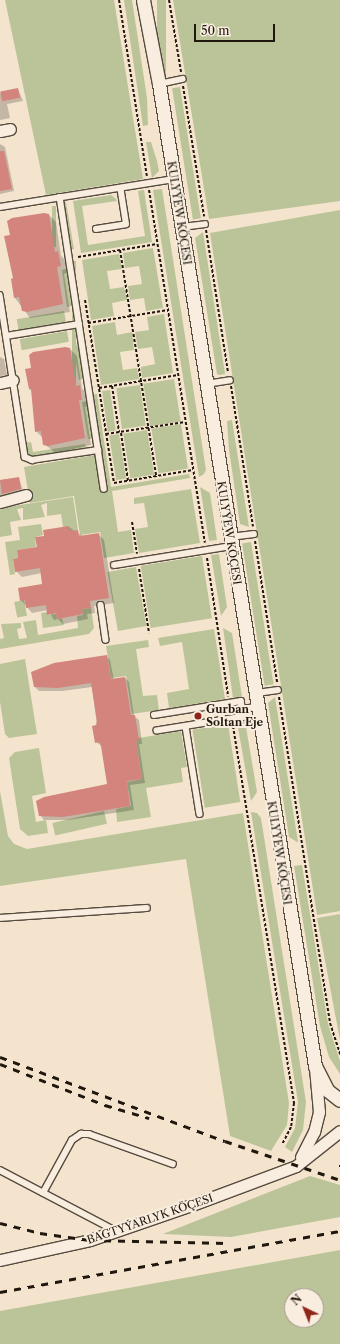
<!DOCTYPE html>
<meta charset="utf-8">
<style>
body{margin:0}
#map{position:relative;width:340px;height:1344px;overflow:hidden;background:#f4e4cd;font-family:"Libre Caslon Text",serif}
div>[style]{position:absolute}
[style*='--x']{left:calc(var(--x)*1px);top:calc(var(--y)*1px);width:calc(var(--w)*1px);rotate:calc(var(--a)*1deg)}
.green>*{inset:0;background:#bbc498;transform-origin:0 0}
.shadow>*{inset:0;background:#0003}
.building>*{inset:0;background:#d2847d;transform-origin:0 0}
.path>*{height:2px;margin-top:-1px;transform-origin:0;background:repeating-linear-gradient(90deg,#20180e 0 3px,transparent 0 5px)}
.roads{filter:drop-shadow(1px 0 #554b3e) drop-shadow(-1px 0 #554b3e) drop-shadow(0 1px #554b3e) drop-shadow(0 -1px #554b3e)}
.service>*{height:5.5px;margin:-2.75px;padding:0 2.75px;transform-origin:2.75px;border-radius:2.75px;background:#f8edde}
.minor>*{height:11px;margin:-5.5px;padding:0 5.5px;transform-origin:5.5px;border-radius:5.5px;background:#f8edde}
.tertiary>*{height:13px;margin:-6.5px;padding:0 6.5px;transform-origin:6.5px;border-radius:6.5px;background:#f8edde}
.rail>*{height:3px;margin-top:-1.5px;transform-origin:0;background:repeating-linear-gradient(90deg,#20180e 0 7px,transparent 0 14px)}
.dots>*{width:11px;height:11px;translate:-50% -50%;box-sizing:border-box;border:2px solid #f8edde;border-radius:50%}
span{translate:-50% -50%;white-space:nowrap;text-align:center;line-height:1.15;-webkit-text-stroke:4px #f8edde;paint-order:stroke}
.street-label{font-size:11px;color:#20180e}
.poi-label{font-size:11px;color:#20180e;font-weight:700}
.left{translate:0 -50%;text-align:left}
.north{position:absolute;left:284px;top:1288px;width:40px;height:40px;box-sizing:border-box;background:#f8edde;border:1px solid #a2988b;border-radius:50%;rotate:317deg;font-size:11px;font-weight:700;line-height:16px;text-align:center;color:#20180e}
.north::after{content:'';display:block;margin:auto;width:14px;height:18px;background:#8f2418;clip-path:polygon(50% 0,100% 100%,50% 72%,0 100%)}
.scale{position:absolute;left:194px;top:24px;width:81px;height:18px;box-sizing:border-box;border:2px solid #20180e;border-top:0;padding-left:5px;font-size:12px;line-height:14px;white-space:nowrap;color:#20180e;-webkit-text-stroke:3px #f8edde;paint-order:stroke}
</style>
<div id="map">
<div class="green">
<div style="clip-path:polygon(5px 0,114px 0,143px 179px,46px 195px)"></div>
<div style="clip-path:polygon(124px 0,132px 0,147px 98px,148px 125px,143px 126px)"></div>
<div style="left:157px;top:0;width:9px;height:76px"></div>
<div style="clip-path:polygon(173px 0,340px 0,340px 201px,209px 219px)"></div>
<div style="left:180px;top:87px;width:133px;height:8px;rotate:81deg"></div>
<div style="clip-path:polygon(146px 142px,151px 142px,157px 161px,159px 171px,152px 178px)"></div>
<div style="clip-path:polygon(162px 189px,206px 470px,204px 474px,199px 477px,153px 190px)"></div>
<div style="clip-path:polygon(144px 190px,152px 242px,81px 253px,73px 201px,111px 195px,116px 199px,117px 201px,82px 206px,88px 245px,145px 236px,138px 191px)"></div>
<div style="clip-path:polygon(66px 202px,74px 249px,70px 249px,63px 203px)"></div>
<div style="left:52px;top:206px;width:4px;height:41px"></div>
<div style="clip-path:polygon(340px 210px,340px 911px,317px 915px,210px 233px)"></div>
<div style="clip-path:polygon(203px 232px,225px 374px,219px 375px,217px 374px,195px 238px)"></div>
<div style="clip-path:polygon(153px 248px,163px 308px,146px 311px,144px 298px,130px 300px,128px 286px,142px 284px,139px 266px,125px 268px,123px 253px)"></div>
<div style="clip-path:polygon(119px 254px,122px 269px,107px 271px,110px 289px,124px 287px,127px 300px,112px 303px,114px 316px,91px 320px,82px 260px)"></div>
<div style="left:72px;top:261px;width:4px;height:123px"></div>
<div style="clip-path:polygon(66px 269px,72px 306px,67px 307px,62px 270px)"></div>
<div style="left:64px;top:311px;width:11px;height:48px;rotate:80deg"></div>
<div style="clip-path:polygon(164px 314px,173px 373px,142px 378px,141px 367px,155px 364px,152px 347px,138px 349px,135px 332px,149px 330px,147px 317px)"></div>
<div style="clip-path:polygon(115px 322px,117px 335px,132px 332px,134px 350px,120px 352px,123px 370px,137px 368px,139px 379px,101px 385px,92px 326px)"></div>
<div style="left:67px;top:331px;width:11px;height:48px;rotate:80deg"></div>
<div style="clip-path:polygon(73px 345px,78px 345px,83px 379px,79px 380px)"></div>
<div style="left:174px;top:379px;width:43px;height:31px;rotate:81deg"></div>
<div style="left:140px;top:385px;width:41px;height:24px;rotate:82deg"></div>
<div style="left:110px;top:390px;width:41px;height:8px;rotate:82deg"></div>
<div style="clip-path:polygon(97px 394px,111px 487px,189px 474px,190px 478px,112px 491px,118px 532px,131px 530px,134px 553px,104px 558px,100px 532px,80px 535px,74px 496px,30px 503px,24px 467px,95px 455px,100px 491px,108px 490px,93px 395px)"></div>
<div style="clip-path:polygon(87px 401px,92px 439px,88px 439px,82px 402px)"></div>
<div style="clip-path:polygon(232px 420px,249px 527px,240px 524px,229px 450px,227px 421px)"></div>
<div style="left:181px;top:424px;width:45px;height:30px;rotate:81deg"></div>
<div style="left:147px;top:430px;width:45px;height:24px;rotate:81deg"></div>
<div style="left:119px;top:434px;width:45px;height:10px;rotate:81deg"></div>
<div style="clip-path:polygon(31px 442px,33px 452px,85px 444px,86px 448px,30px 457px,27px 453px,25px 443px)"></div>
<div style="clip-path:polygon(200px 487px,210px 493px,217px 540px,209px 541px)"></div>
<div style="clip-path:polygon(191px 489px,200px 543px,139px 553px,135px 529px,148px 527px,144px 503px,134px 504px,134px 498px)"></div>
<div style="clip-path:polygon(73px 497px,78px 530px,70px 531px,63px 527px,61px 514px,47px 516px,47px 503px,41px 505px,45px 517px,23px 520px,23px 508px,17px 509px,21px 520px,10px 522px,12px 535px,0 537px,0 508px)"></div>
<div style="clip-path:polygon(41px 524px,43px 535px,35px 537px,36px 547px,17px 550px,18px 558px,13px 559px,15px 574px,10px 575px,5px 542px,20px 540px,18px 527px)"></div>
<div style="left:251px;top:542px;width:144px;height:9px;rotate:81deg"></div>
<div style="clip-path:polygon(219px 554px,227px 607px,221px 616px,211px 555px)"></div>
<div style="left:202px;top:556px;width:63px;height:62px;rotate:81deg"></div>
<div style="left:136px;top:567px;width:60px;height:29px;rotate:80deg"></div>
<div style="left:24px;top:600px;width:16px;height:10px;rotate:79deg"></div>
<div style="clip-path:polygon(91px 608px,94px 628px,89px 634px,0 649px,0 639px,4px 638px,1px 624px,21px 623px,21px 628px,17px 629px,19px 639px,27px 638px,23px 622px,36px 620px,38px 635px,78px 628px,77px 616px,83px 615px,82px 609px)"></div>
<div style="clip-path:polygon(47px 612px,47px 615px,56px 614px,57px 619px,62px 618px,64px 625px,43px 628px,41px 613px)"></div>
<div style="clip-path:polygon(223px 628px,232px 633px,242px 697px,233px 698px)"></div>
<div style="clip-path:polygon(214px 629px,225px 699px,169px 708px,167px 693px,189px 689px,182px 642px,160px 646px,158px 638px)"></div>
<div style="clip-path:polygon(148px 640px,149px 647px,136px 649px,143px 696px,157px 695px,159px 710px,132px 714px,126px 676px,111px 678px,106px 646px)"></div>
<div style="clip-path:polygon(25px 659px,37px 734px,9px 738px,5px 734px,0 702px,0 664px)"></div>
<div style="clip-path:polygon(275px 697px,298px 842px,297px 842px,289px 837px,268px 703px)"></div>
<div style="clip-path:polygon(245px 721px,257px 792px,251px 801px,237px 722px)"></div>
<div style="left:228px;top:724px;width:79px;height:36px;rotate:81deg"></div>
<div style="clip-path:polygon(181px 731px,187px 767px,181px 768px,183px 782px,146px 788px,151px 817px,117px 822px,116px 809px,131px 806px,127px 782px,142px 779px,136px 741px,139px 738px)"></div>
<div style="clip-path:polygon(39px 748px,46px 793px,32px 796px,36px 822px,46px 820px,48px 833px,28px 836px,20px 829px,9px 758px,15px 752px)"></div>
<div style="clip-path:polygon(0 791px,8px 836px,14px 844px,27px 849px,243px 813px,289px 1103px,287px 1125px,271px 1151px,230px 1136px,186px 859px,0 886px)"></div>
<div style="left:104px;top:811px;width:13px;height:53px;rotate:77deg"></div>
<div style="clip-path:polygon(251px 812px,257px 813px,261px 818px,306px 1102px,303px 1130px,292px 1152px,285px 1147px,295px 1128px,298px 1102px)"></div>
<div style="clip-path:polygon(302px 865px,328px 1024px,340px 1061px,340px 1074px,329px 1057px,320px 1026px,294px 866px)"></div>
<div style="clip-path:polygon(340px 914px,340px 1040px,317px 918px)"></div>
<div style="clip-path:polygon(310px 1176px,340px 1185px,340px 1217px,231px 1237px,163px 1234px)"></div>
<div style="clip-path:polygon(evenodd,340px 1250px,340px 1344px,0 1344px,0 1311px,340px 1250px,292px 1296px,316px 1296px,316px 1320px,292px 1320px,292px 1296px)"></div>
</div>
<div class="shadow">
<div style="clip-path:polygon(18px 89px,23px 101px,7px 104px,10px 118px,0 120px,0 93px)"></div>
<div style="clip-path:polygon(0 144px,5px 147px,14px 191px,0 194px)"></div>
<div style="clip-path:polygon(49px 215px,56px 222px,61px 256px,65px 260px,67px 273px,64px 274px,70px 312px,30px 318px,15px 298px,11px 236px)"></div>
<div style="clip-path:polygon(70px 349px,77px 356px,82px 389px,87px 393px,89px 407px,85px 407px,91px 445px,56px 453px,44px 444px,43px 438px,36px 431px,32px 391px,29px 389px)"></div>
<div style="clip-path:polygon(0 357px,4px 359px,7px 375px,0 376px)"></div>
<div style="clip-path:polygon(19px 478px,23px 491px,0 497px,0 480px)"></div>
<div style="clip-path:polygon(69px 527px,84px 537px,98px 534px,104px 540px,114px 603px,94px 606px,95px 613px,87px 614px,88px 619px,63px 624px,58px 619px,54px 620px,48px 610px,32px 613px,21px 600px,44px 585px,42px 573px,22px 577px,16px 571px,45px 537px)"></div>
<div style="clip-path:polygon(106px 656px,110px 660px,114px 680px,125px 678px,129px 682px,134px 716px,139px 720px,142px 744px,139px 744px,145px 783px,130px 785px,134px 810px,68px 820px,44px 820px,40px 815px,108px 785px,102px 746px,96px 742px,97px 726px,92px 687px,62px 691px,39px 691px,35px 687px)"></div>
</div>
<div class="building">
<div style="left:18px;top:88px;width:10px;height:18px;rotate:79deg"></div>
<div style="clip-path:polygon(0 151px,4px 151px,12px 189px,0 191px)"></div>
<div style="clip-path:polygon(44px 213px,49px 214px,55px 252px,58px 251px,61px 266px,57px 267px,63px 304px,27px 312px,22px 311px,19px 297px,14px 298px,11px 279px,13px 278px,4px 236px,10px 235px,7px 221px,12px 218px)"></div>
<div style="clip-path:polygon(65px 347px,70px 348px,76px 386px,80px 385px,82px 400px,79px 400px,85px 438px,48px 446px,43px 445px,41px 431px,35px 432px,31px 389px,29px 389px,25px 369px,31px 368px,29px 355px,33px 352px)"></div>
<div style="clip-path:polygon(19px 477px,21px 489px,2px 494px,0 480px)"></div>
<div style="clip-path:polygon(69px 526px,70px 531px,78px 530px,79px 536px,99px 533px,109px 598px,90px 601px,91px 608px,82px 609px,83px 614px,57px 619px,56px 613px,47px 615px,46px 605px,26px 608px,25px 600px,20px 601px,18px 588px,42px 584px,40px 568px,15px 572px,13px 559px,18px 558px,17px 550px,37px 547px,35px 537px,44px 536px,43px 530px)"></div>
<div style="clip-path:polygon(107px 655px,111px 679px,125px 677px,131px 715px,135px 715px,139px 740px,136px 741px,142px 779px,127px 781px,130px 806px,63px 817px,39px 816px,36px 801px,44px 797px,107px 784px,101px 746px,99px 742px,95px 743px,92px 726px,96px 725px,97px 721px,91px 683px,58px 688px,34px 687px,31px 672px,54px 663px)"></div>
</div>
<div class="path">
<div style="--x:119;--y:0;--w:178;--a:81"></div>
<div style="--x:169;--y:0;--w:73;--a:80.5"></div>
<div style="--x:183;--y:86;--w:132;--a:80.8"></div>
<div style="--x:149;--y:190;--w:357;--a:81"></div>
<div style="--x:206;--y:230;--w:144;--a:81.2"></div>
<div style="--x:120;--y:250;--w:229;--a:80.9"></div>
<div style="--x:78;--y:257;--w:80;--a:-9.3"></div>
<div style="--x:85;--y:300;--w:185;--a:81"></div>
<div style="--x:114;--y:483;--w:80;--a:-9.3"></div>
<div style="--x:88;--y:323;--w:81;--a:-9.2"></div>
<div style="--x:112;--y:386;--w:47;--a:81.3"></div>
<div style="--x:231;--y:386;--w:142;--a:81.1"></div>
<div style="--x:99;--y:388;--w:80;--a:-9.3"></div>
<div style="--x:121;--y:433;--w:49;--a:81.7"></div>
<div style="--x:106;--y:434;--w:80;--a:-8.6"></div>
<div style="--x:132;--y:522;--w:32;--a:81"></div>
<div style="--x:255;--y:541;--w:143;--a:81.1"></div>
<div style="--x:207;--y:558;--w:140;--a:81.3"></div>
<div style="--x:139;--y:569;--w:65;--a:81.1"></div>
<div style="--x:279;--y:697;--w:330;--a:81.1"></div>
<div style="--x:330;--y:1023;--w:33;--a:72"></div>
<div style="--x:233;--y:726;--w:382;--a:80.8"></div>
<div style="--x:294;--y:1103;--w:24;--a:97"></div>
<div style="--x:291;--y:1127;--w:20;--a:117"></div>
<div style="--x:339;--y:1166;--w:1;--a:0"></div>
</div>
<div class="roads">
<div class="service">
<div style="--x:159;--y:84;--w:24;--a:-12"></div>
<div style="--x:60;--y:197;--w:295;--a:81.4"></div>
<div style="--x:0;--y:207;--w:176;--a:-9.1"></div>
<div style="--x:182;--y:227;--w:23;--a:-7"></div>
<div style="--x:96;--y:229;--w:30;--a:-9"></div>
<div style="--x:126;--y:224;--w:36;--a:-99"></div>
<div style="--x:0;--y:295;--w:164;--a:81.2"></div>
<div style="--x:25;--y:457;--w:8;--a:23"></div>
<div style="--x:32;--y:460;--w:67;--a:-8.6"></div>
<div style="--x:6;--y:336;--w:74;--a:-9.3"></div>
<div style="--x:206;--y:384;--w:24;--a:-9"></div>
<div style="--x:230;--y:537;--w:24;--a:-7"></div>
<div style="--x:114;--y:565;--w:119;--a:-9.2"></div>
<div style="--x:101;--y:605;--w:35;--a:82"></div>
<div style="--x:257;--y:693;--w:21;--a:-8"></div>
<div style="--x:242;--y:709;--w:14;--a:-8"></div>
<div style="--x:154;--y:715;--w:88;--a:-9.1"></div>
<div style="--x:241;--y:701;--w:16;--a:79"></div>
<div style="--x:244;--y:717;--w:88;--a:170.9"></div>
<div style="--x:186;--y:727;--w:88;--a:80.9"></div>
<div style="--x:0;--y:918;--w:147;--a:-3.9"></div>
<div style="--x:0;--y:1170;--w:131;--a:27.7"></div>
<div style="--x:43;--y:1193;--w:60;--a:-61.3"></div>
<div style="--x:72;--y:1140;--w:11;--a:-34"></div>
<div style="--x:81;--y:1134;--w:8;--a:0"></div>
<div style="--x:89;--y:1134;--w:89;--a:19.7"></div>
</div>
<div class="minor">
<div style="--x:0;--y:131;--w:10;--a:-11"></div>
<div style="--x:0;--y:383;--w:13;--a:-13"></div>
<div style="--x:0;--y:502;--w:27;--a:-15"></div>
<div style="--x:301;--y:1157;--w:28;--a:-63"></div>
<div style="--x:314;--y:1132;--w:21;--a:-76"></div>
<div style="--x:319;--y:1112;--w:44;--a:-95.2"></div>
<div style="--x:0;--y:1260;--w:92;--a:-12.5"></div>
<div style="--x:90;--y:1240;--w:105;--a:-19"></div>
<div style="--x:189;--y:1206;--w:114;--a:-20.5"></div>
<div style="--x:296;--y:1166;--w:56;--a:-38.5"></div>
</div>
<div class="tertiary">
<div style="--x:143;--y:0;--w:86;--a:79.2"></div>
<div style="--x:159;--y:84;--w:994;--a:80.97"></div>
<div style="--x:315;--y:1066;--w:27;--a:63"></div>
<div style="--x:327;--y:1090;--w:16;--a:38"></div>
</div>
</div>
<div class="rail">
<div style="--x:0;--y:1057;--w:240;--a:20.5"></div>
<div style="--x:225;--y:1141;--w:121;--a:18.7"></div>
<div style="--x:0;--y:1064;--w:113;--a:21.3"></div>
<div style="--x:105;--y:1105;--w:46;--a:16.5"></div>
<div style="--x:0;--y:1223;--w:41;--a:14"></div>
<div style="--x:40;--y:1233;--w:50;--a:8"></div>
<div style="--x:90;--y:1240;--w:137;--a:1.3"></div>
<div style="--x:0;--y:1292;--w:345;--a:-10.2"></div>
</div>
<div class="dots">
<div style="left:198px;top:716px;background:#8f2418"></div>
</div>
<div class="street-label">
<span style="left:179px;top:213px;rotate:81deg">KULYÝEW KÖÇESI</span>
<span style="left:229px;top:533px;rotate:81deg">KULYÝEW KÖÇESI</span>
<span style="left:279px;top:853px;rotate:81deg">KULYÝEW KÖÇESI</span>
<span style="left:150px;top:1219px;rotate:-19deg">BAGTYÝARLYK KÖÇESI</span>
</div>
<div class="poi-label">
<span class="left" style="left:206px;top:716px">Gurban<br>Soltan Eje</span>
</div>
<div class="north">N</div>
<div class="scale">50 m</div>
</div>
